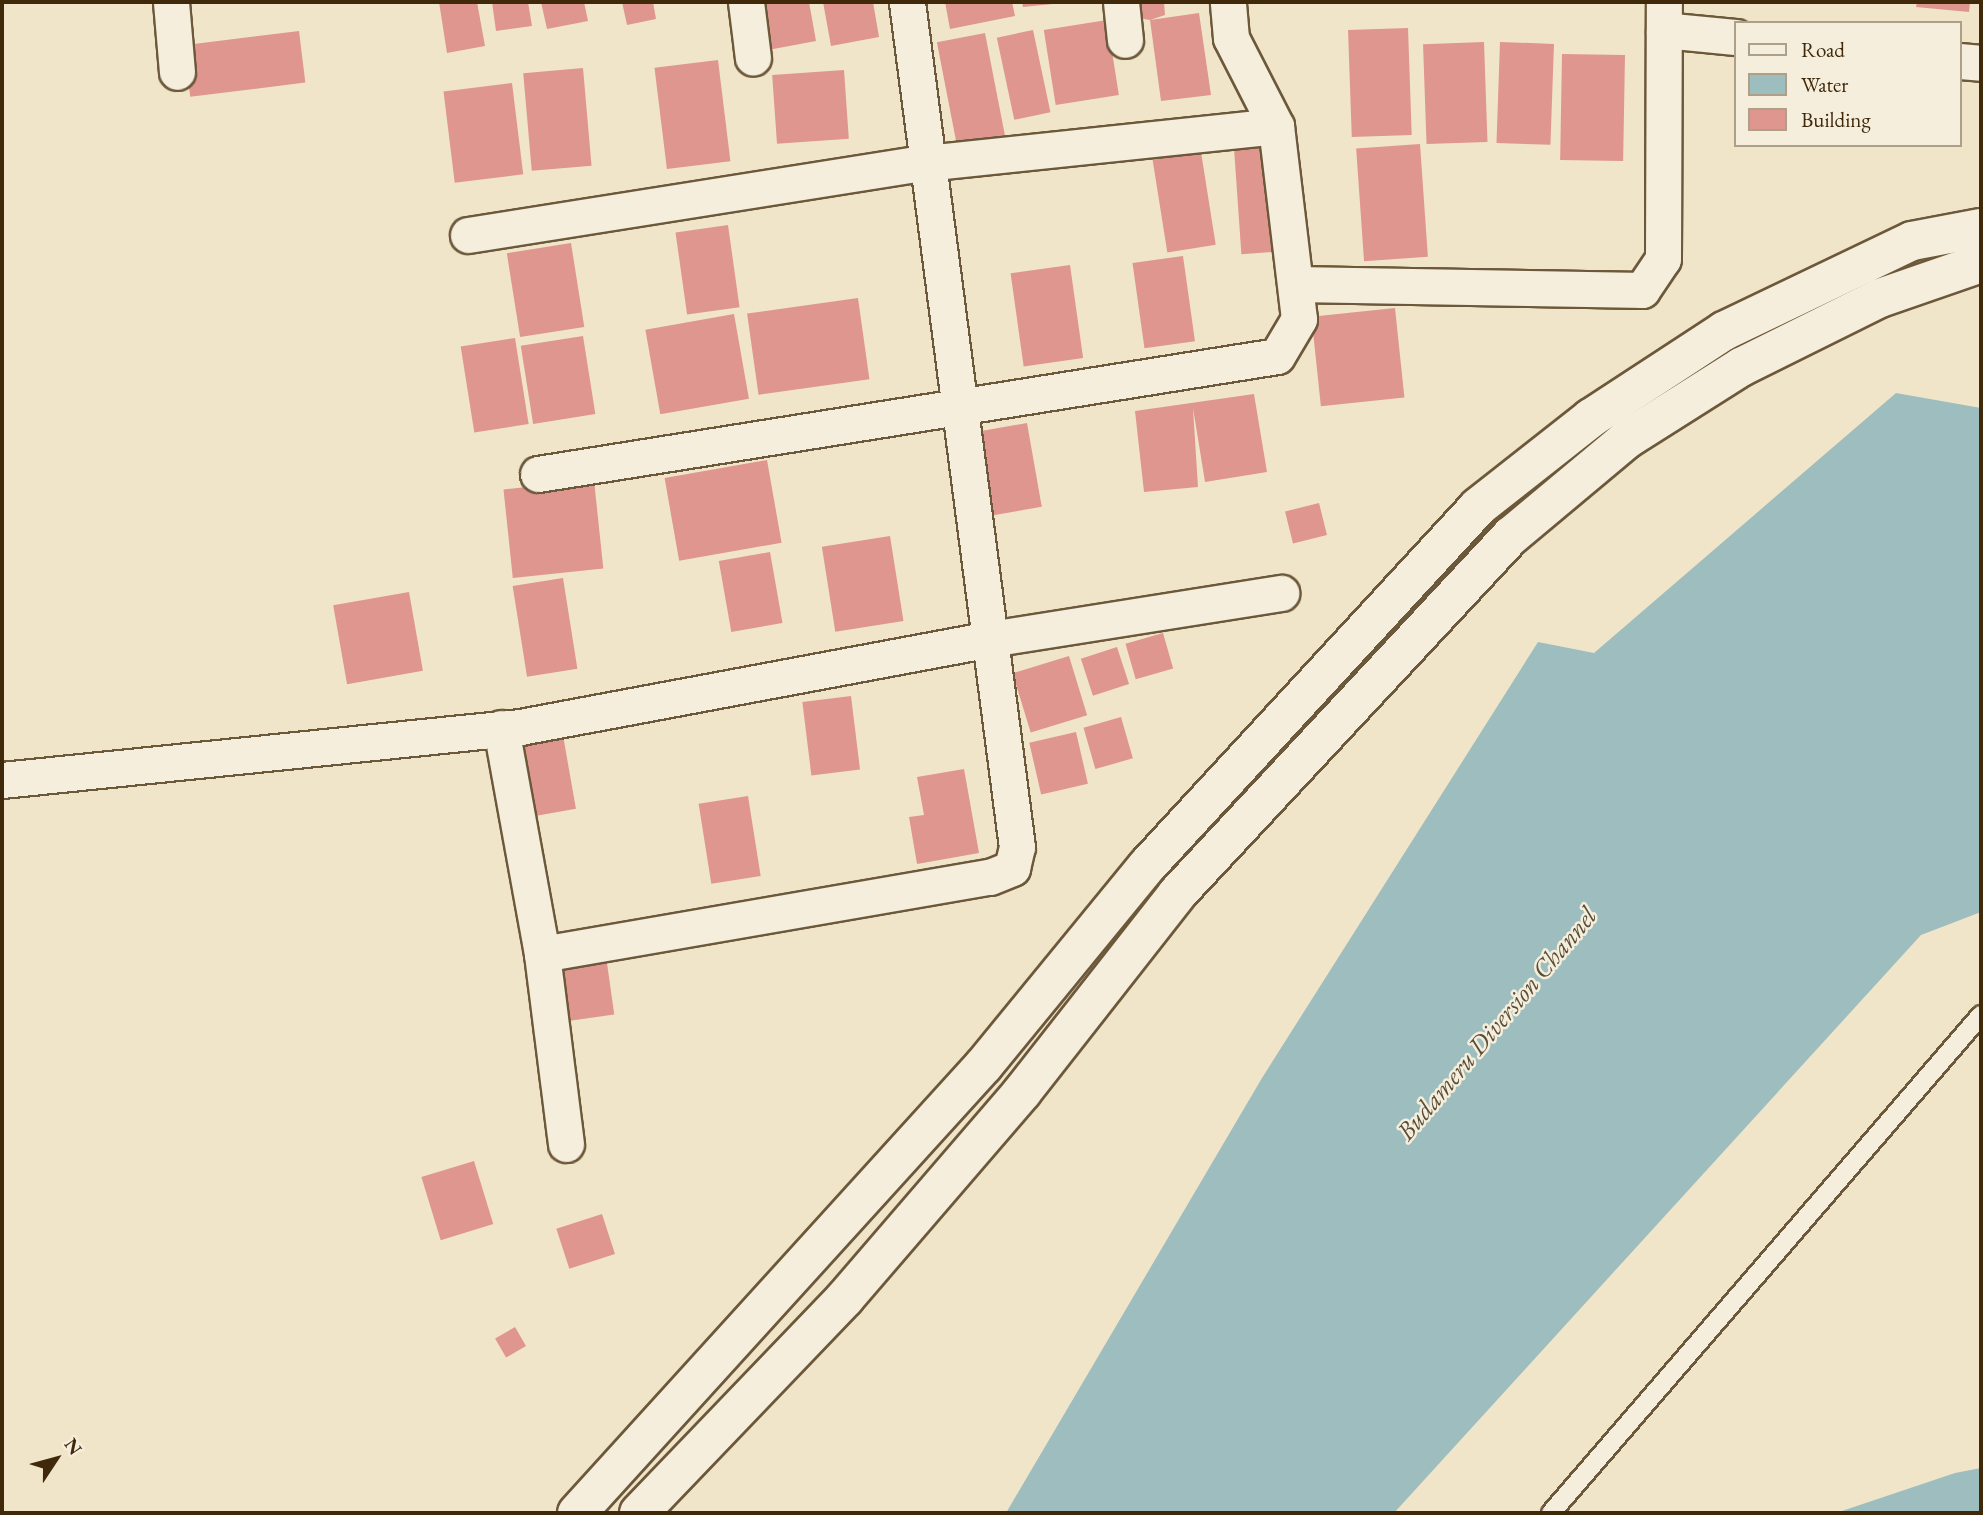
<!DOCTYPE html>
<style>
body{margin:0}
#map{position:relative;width:1983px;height:1515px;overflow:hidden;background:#f1e5c9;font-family:"EB Garamond",serif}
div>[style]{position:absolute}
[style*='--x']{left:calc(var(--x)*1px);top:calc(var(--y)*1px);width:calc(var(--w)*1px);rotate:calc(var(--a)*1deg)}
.water>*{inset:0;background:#9ebdbf}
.building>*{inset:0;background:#df968e;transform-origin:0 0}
.roads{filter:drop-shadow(2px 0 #6c583a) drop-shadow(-2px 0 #6c583a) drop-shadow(0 2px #6c583a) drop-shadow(0 -2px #6c583a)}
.service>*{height:18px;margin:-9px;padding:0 9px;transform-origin:9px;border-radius:9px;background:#f6eedc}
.minor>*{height:35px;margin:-17.5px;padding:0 17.5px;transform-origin:17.5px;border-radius:17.5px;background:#f6eedc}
.tertiary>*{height:38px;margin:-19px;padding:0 19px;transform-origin:19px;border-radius:19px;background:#f6eedc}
span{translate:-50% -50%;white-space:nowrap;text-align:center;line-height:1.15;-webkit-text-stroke:5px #f6eedc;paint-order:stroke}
.water-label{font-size:26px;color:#584e38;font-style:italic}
.frame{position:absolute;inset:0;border:4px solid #40290b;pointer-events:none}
.legend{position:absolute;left:1734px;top:21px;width:228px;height:126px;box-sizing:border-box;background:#f6eedc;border:2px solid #ad9f88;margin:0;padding:9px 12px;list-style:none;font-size:21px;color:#40290b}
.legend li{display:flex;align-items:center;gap:14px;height:35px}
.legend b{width:35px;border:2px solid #ad9f88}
.north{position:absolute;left:21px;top:1424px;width:70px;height:70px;-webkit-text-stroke:5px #f6eedc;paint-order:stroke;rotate:54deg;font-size:19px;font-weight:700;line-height:28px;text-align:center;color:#40290b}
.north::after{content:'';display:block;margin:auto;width:24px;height:32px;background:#40290b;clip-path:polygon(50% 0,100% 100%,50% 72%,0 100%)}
</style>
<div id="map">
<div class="water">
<div style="clip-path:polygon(1896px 393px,1981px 408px,1981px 912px,1921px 935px,1394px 1513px,1006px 1513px,1262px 1078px,1538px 642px,1594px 653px)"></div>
<div style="clip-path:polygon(1981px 1468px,1981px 1513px,1836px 1513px,1955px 1473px)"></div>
</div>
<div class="building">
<div style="clip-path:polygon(439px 2px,477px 2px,485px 46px,447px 53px)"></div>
<div style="clip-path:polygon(492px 2px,528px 2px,532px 26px,496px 31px)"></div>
<div style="clip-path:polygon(541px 2px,584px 2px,588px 21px,547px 29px)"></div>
<div style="clip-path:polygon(622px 2px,653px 2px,656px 19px,627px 25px)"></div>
<div style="clip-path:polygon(761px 2px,809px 2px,816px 41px,768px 50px)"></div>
<div style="clip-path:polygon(823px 2px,873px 2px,879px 37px,831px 46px)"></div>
<div style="clip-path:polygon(945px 2px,1012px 2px,1015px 16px,950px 29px)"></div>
<div style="clip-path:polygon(1022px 2px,1053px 2px,1053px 4px,1023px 7px)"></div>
<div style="clip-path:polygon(1129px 2px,1164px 2px,1165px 15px,1150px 20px,1199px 13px,1211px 95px,1161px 101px,1150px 20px,1130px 17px)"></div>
<div style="clip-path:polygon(1917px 2px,1970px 2px,1969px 12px,1916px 7px)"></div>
<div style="left:1107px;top:20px;width:76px;height:64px;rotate:81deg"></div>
<div style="left:1408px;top:28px;width:107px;height:60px;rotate:88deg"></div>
<div style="left:1033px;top:30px;width:84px;height:37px;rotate:78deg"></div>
<div style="left:299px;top:31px;width:52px;height:116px;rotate:83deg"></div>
<div style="left:985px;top:33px;width:116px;height:49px;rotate:79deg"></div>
<div style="left:1484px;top:42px;width:100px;height:61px;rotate:88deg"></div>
<div style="left:1500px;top:42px;width:54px;height:101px;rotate:2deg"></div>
<div style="left:1562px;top:54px;width:63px;height:106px;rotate:1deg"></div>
<div style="left:718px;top:60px;width:102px;height:64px;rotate:83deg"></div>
<div style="left:583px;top:68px;width:98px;height:60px;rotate:85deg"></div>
<div style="left:844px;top:70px;width:69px;height:72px;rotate:86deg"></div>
<div style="left:512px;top:83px;width:92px;height:69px;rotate:83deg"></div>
<div style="left:1420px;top:144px;width:113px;height:64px;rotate:86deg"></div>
<div style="left:1270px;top:147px;width:105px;height:36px;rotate:86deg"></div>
<div style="left:1201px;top:152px;width:94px;height:49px;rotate:81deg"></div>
<div style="left:728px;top:225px;width:83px;height:53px;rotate:82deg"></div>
<div style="left:571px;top:243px;width:85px;height:65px;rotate:81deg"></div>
<div style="left:1183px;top:256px;width:86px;height:51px;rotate:82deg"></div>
<div style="left:1070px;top:265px;width:94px;height:60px;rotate:82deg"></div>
<div style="left:858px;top:298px;width:82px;height:112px;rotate:82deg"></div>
<div style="left:1395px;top:308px;width:90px;height:84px;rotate:84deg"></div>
<div style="left:734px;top:314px;width:86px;height:90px;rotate:80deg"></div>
<div style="left:583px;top:336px;width:79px;height:63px;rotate:81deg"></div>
<div style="left:515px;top:338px;width:87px;height:55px;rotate:81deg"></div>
<div style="clip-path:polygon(1254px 394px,1267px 472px,1205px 482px,1193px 408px,1198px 487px,1144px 492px,1135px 411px)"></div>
<div style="left:1027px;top:423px;width:85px;height:58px;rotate:80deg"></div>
<div style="left:767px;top:460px;width:84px;height:104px;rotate:80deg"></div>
<div style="left:594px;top:480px;width:89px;height:91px;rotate:84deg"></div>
<div style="left:1319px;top:503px;width:33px;height:35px;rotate:76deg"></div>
<div style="left:890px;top:536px;width:86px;height:69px;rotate:81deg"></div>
<div style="left:770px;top:552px;width:72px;height:52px;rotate:80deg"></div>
<div style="left:563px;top:578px;width:92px;height:51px;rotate:81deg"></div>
<div style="left:409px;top:592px;width:80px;height:77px;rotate:80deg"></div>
<div style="left:1163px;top:633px;width:37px;height:39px;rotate:74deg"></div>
<div style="left:1117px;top:647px;width:39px;height:38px;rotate:72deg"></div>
<div style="left:1069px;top:656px;width:62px;height:59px;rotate:73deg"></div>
<div style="left:851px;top:696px;width:74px;height:49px;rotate:83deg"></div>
<div style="left:1121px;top:717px;width:43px;height:39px;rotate:74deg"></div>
<div style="left:561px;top:724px;width:86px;height:50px;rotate:80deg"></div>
<div style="left:1076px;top:732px;width:53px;height:48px;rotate:77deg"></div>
<div style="clip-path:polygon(964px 769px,979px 853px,917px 864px,909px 817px,924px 815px,917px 777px)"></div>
<div style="left:748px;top:796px;width:81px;height:50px;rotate:81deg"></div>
<div style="left:607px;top:963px;width:52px;height:50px;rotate:82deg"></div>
<div style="left:474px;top:1161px;width:66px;height:55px;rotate:73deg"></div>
<div style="left:602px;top:1214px;width:42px;height:48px;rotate:72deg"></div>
<div style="left:515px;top:1327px;width:22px;height:23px;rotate:60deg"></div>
</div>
<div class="roads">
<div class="service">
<div style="--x:1551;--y:1513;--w:658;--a:-49.19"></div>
</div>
<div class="minor">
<div style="--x:171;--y:2;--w:70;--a:85.1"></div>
<div style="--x:746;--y:2;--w:56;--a:82.9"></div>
<div style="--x:1121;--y:2;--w:38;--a:84"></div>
<div style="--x:1664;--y:30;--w:72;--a:5.6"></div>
<div style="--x:1960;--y:61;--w:21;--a:5"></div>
<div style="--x:468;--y:235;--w:463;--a:-9"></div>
<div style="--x:925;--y:163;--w:353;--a:-6"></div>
<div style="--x:1298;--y:284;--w:344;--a:1"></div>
<div style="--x:1642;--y:290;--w:37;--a:-56"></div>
<div style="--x:1663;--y:259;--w:257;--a:-89.8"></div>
<div style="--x:538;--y:474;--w:748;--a:-9.07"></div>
<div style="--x:1277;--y:356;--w:43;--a:-59.3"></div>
<div style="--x:1299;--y:319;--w:194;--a:-96.8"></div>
<div style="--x:1276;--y:126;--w:99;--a:-117.1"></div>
<div style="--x:1231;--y:38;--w:36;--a:-95"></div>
<div style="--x:501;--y:728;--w:230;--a:79.7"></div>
<div style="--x:2;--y:780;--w:521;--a:-5.84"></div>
<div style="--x:520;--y:727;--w:478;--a:-10.6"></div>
<div style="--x:990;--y:639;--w:295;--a:-9"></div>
<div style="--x:566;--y:1144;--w:192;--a:-97.2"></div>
<div style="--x:542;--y:954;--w:455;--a:-9.8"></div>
<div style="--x:990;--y:877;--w:24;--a:-22"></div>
<div style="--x:1012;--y:868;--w:22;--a:-77"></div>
<div style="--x:1017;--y:847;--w:852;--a:-97.42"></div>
</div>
<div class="tertiary">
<div style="--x:577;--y:1513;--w:605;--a:-47.75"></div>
<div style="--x:984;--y:1065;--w:257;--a:-50.7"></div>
<div style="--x:1147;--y:866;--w:488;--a:-47.3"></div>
<div style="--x:1478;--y:507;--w:144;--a:-38.2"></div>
<div style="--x:1591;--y:418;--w:159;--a:-33.2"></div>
<div style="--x:1724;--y:331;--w:208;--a:-25.6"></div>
<div style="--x:1912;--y:241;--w:70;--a:-10.7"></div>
<div style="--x:639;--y:1513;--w:298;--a:-46.2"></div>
<div style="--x:845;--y:1298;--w:272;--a:-49.3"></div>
<div style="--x:1022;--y:1092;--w:251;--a:-51.9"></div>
<div style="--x:1177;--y:894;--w:490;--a:-47"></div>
<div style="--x:1511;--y:536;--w:151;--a:-39.9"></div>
<div style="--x:1627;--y:439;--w:135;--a:-32.3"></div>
<div style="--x:1741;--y:367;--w:155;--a:-26.4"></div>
<div style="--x:1880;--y:298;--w:107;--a:-19.1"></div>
</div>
</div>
<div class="water-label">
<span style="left:1497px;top:1024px;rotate:-50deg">Budameru Diversion Channel</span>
</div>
<div class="frame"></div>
<ul class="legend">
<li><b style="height:9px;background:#f6eedc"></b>Road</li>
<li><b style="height:19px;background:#9ebdbf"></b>Water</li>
<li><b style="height:19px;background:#df968e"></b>Building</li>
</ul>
<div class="north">N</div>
</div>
